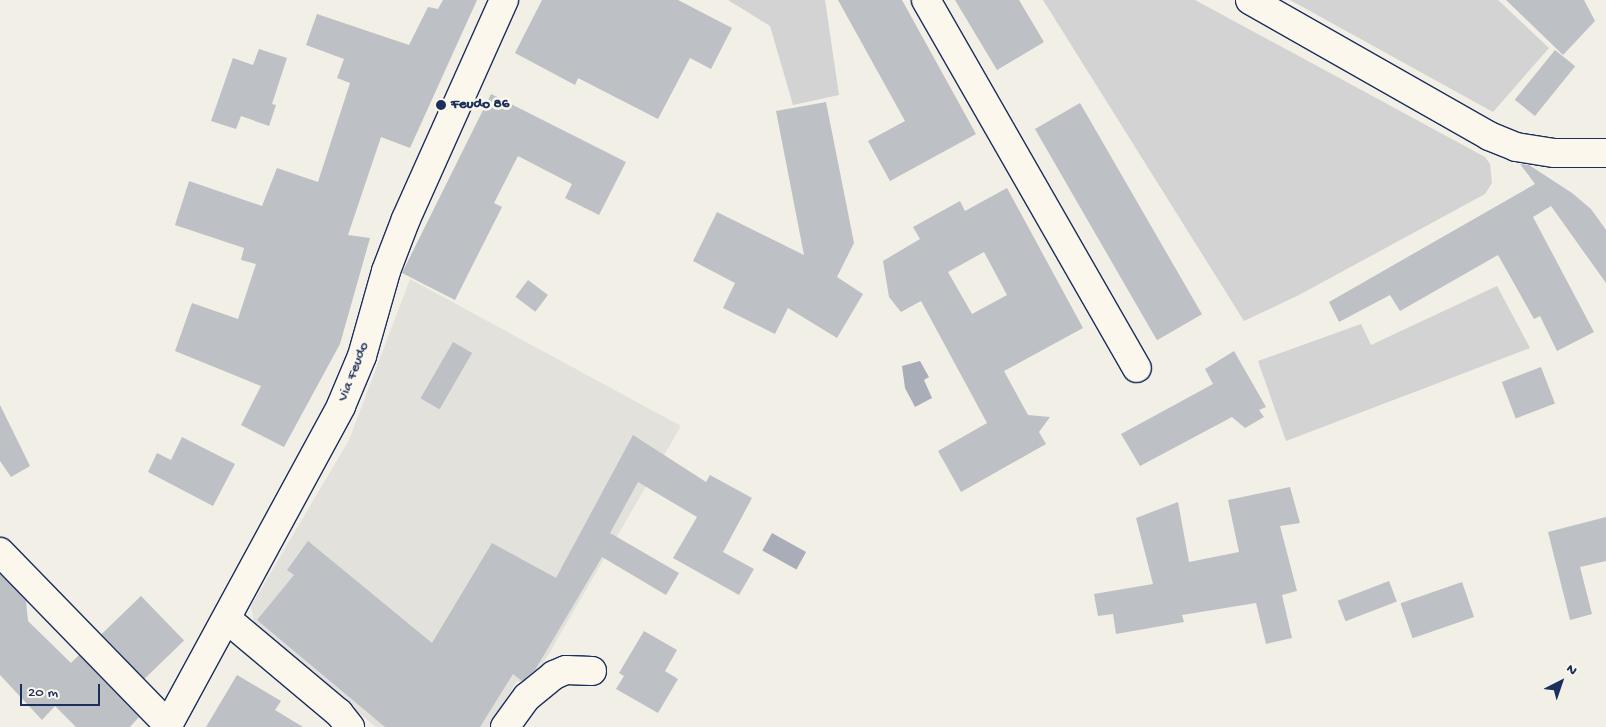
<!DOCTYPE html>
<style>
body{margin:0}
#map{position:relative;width:1606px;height:727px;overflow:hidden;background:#f2efe6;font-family:"Gochi Hand",sans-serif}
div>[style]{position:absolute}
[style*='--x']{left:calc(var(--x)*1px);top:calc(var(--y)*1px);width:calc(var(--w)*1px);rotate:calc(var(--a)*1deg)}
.built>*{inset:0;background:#e2e1dc}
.green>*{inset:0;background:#d2d3d2}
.water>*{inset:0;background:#a9adb7;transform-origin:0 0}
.building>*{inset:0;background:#bdc0c4;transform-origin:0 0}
.roads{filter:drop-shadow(1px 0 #1b2f5e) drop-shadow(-1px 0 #1b2f5e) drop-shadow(0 1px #1b2f5e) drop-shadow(0 -1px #1b2f5e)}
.minor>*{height:28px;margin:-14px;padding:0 14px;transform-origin:14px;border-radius:14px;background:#fbf7ec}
.dots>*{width:14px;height:14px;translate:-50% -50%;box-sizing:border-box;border:2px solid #fbf7ec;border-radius:50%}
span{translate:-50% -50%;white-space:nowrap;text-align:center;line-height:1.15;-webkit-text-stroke:5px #fbf7ec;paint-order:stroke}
.poi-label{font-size:15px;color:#1b2f5e;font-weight:700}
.left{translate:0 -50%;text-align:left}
.street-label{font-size:15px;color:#1b2f5e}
.north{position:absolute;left:1536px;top:657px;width:50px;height:50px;-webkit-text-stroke:4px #fbf7ec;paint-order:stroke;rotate:41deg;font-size:14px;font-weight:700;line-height:20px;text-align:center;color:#1b2f5e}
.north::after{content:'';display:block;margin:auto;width:18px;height:22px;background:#1b2f5e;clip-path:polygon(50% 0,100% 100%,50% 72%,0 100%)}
.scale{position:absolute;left:20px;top:684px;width:80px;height:22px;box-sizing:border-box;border:2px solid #1b2f5e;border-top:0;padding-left:6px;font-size:15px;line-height:18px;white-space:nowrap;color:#1b2f5e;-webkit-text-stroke:4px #fbf7ec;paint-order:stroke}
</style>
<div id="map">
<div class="built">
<div style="clip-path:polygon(410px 279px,681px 426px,529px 688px,517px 681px,489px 727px,376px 727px,255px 628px,251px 606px,349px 440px)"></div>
</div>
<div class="green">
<div style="clip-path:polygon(728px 0,825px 0,839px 95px,793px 105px,770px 26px)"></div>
<div style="clip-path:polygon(1043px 0,1195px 0,1485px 157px,1490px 164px,1492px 183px,1485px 194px,1299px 295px,1244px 321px)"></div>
<div style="clip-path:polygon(1290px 0,1498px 0,1549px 48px,1493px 112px)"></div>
<div style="clip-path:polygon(1497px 286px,1530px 348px,1286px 441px,1258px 361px,1361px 324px,1371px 345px)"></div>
</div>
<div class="water">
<div style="clip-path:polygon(920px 361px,929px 377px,924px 380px,932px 398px,915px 407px,905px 388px,902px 366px)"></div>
<div style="left:772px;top:533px;width:39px;height:20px;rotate:29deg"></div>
</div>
<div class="building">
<div style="clip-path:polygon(443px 0,477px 0,410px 148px,381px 137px,348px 235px,370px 238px,340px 344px,284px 447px,241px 425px,261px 386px,175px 351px,192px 303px,238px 319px,256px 264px,241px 260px,244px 248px,175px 225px,189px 181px,262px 206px,277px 168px,318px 182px,350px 83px,337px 78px,344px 59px,306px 45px,317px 14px,409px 45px,428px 7px,438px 9px)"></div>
<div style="clip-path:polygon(542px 0,678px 0,732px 28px,711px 69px,690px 58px,658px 119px,578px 78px,575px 85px,515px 53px)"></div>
<div style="clip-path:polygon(838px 0,902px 0,976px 134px,890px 181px,868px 141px,905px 121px)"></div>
<div style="clip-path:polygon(955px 0,1019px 0,1044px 42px,997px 70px)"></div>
<div style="clip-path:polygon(1506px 0,1584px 0,1595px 21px,1563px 55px)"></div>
<div style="clip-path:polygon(259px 49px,287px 58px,272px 104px,276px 105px,269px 126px,241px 116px,236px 129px,211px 121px,233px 58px,253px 65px)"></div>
<div style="left:1555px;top:50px;width:26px;height:64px;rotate:39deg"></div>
<div style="clip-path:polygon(491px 94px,626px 162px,599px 215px,565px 198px,572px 184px,518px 156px,494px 203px,502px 207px,455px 300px,402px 273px)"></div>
<div style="clip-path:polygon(826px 102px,854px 243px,837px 277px,863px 294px,837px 338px,788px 308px,775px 334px,723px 308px,735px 283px,693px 261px,717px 212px,804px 255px,776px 111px)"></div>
<div style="left:1080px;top:103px;width:244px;height:52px;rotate:60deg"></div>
<div style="clip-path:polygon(1520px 164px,1529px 165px,1572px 193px,1591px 209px,1606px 230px,1606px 283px,1551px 206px,1533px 217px,1594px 332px,1557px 351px,1540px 316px,1534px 319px,1498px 255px,1400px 311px,1390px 295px,1339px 322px,1329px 302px,1535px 184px)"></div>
<div style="clip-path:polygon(evenodd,1007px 188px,1083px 328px,1004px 371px,1028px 415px,1050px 417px,1039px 432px,1046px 444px,961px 492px,938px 451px,987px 423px,921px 301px,901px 312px,889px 297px,883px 261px,920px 239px,913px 227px,960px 201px,965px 211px,1007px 188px,984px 252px,1007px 295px,972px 314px,948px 272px,984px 252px)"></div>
<div style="left:528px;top:280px;width:25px;height:21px;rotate:37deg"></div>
<div style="left:453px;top:342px;width:22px;height:65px;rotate:30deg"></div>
<div style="clip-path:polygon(1234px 351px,1266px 407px,1259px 410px,1264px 417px,1245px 428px,1232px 417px,1140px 466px,1121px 434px,1213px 384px,1205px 369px)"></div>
<div style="left:1541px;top:367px;width:39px;height:42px;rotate:69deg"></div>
<div style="clip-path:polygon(0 405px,30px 466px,11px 477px,0 461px)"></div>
<div style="clip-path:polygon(633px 435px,706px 482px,710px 475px,752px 498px,723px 552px,754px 569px,739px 595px,673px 558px,697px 517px,638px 482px,610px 533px,679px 573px,666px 595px,602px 557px,535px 670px,522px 681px,513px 674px,480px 727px,385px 727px,257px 620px,294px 575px,287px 570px,308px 541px,432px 643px,492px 543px,556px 578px)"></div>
<div style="clip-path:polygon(182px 437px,235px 464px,213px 506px,148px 472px,157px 453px,171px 460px)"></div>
<div style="clip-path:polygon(1290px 487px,1300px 523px,1280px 526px,1297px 591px,1282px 595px,1292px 638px,1266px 644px,1256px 603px,1182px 615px,1184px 622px,1116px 634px,1113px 614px,1098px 616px,1094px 594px,1153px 584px,1136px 518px,1178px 502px,1189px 562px,1239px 552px,1228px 500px)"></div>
<div style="clip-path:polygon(1606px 517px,1606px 561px,1580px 567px,1592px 614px,1570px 620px,1548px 532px)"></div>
<div style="clip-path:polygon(0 574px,26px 601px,28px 621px,71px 663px,79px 655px,139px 717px,130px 727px,76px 727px,55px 706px,42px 720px,0 675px)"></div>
<div style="left:1389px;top:581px;width:22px;height:55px;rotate:69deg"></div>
<div style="left:1462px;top:582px;width:37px;height:65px;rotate:71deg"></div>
<div style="left:141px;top:596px;width:62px;height:55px;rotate:46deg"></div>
<div style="clip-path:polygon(644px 631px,677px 650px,665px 671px,678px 679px,658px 713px,616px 689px,624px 676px,619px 673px)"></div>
<div style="clip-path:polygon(237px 675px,281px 701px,275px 710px,303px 727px,206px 727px)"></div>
</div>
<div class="roads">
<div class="minor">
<div style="--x:926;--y:0;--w:424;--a:60.2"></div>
<div style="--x:1250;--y:0;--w:275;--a:29.6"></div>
<div style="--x:1489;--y:136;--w:29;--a:22"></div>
<div style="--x:1516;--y:147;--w:39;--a:9"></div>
<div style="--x:1555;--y:153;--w:51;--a:0"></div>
<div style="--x:0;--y:552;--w:241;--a:45.8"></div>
<div style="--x:228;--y:620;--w:145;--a:40"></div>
<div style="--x:339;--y:713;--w:18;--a:52"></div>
<div style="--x:167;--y:727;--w:365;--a:-61.5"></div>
<div style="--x:341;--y:406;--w:54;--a:-67.2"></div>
<div style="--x:362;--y:356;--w:88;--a:-74.2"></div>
<div style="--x:386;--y:271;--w:56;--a:-69"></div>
<div style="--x:406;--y:219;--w:240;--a:-65.9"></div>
<div style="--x:505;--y:727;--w:37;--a:-54"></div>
<div style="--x:527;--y:697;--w:35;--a:-39"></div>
<div style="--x:554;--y:675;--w:13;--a:-23"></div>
<div style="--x:566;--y:670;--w:26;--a:2"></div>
</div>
</div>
<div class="dots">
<div style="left:441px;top:105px;background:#1b2f5e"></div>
</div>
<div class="poi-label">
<span class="left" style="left:451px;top:105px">Feudo 86</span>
</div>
<div class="street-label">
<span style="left:354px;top:372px;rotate:-69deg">Via Feudo</span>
</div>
<div class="north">N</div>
<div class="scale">20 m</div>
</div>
